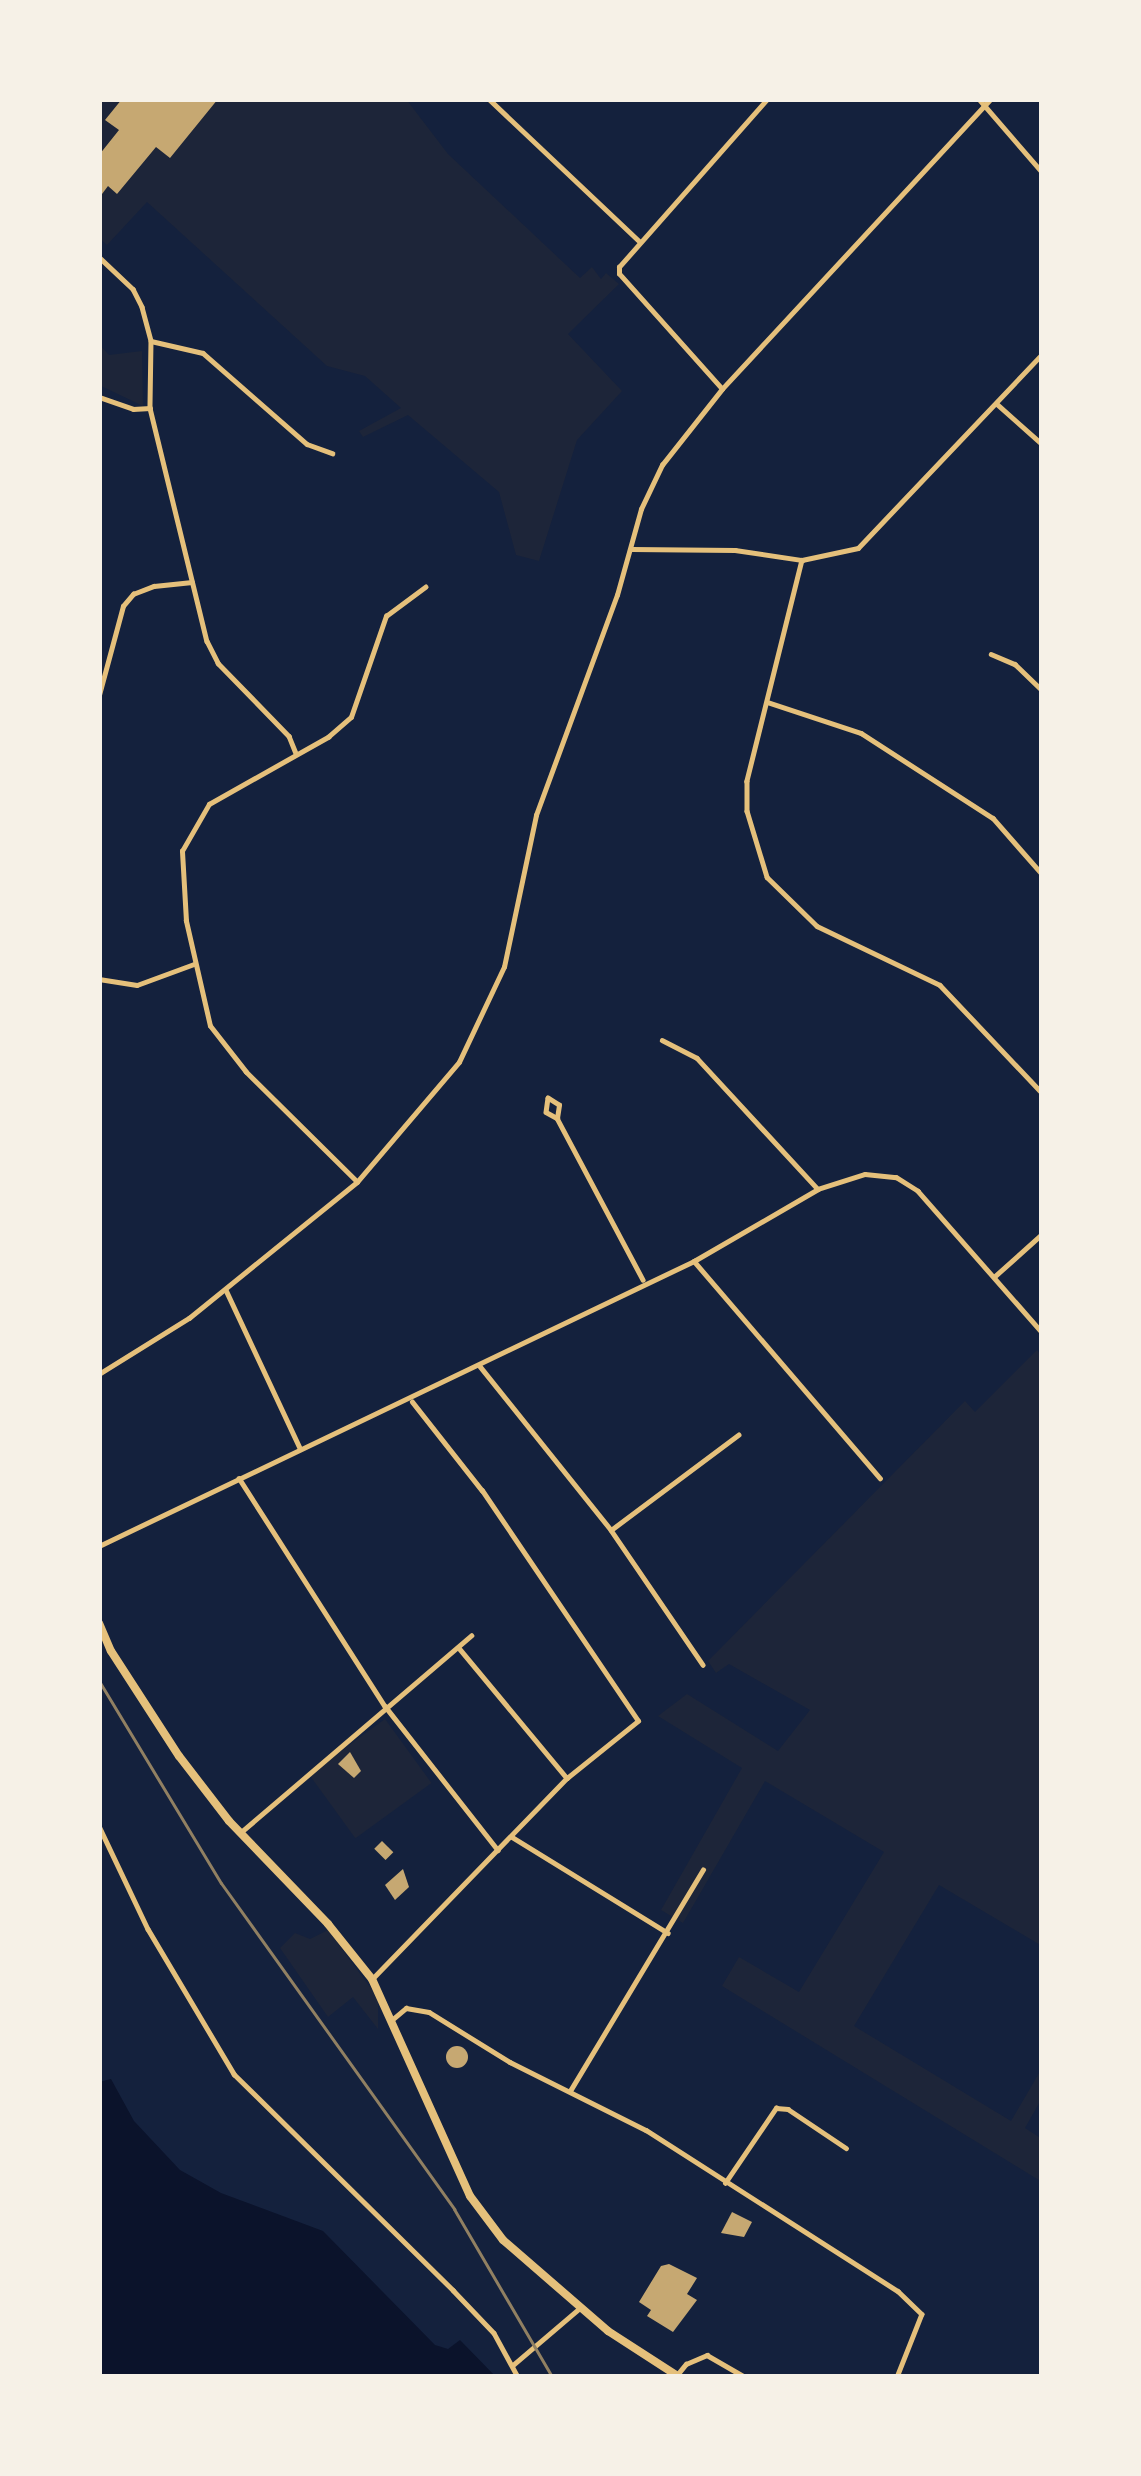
<!DOCTYPE html>
<style>
body{margin:0}
#map{position:relative;width:1141px;height:2476px;overflow:hidden;background:#14213d;font-family:"Playfair Display",serif}
div>[style]{position:absolute}
[style*='--x']{left:calc(var(--x)*1px);top:calc(var(--y)*1px);width:calc(var(--w)*1px);rotate:calc(var(--a)*1deg)}
.green>*{inset:0;background:#1d2539;transform-origin:0 0}
.water>*{inset:0;background:#0b132b}
.building>*{inset:0;background:#c6a872;transform-origin:0 0}
.round{border-radius:50%}
.minor>*{height:4.5px;margin:-2.25px;padding:0 2.25px;transform-origin:2.25px;border-radius:2.25px;background:#e5c07b}
.primary>*{height:8px;margin:-4px;padding:0 4px;transform-origin:4px;border-radius:4px;background:#e5c07b}
.rail>*{height:3px;margin:-1.5px;padding:0 1.5px;transform-origin:1.5px;border-radius:1.5px;background:#918062}
span{translate:-50% -50%;white-space:nowrap;text-align:center;line-height:1.15;-webkit-text-stroke:12px #f6f1e7;paint-order:stroke}
.frame{position:absolute;inset:0;border:102px solid #f6f1e7;pointer-events:none}
</style>
<div id="map">
<div class="green">
<div style="clip-path:polygon(99px 99px,406px 99px,448px 154px,580px 278px,592px 267px,601px 279px,606px 273px,619px 284px,568px 334px,622px 391px,577px 440px,539px 561px,516px 555px,499px 492px,408px 415px,363px 437px,359px 431px,401px 408px,365px 376px,327px 366px,147px 202px,107px 245px,99px 238px)"></div>
<div style="clip-path:polygon(99px 344px,109px 355px,142px 351px,143px 406px,99px 385px)"></div>
<div style="clip-path:polygon(1037px 1350px,1042px 1356px,1042px 1946px,939px 1885px,854px 2026px,1011px 2121px,1042px 2068px,1042px 2098px,1025px 2128px,1042px 2139px,1042px 2182px,722px 1986px,739px 1957px,799px 1992px,884px 1852px,765px 1781px,683px 1923px,661px 1910px,742px 1768px,658px 1716px,687px 1694px,778px 1751px,810px 1710px,729px 1664px,716px 1673px,708px 1661px,965px 1401px,975px 1412px)"></div>
<div style="left:385px;top:1719px;width:79px;height:94px;rotate:54deg"></div>
<div style="clip-path:polygon(328px 1930px,378px 1998px,378px 2029px,353px 1997px,328px 2017px,280px 1948px,295px 1933px,310px 1939px)"></div>
</div>
<div class="water">
<div style="clip-path:polygon(111px 2079px,134px 2121px,180px 2170px,221px 2193px,323px 2231px,435px 2345px,448px 2349px,460px 2340px,496px 2377px,99px 2377px,99px 2082px)"></div>
</div>
<div class="building">
<div style="clip-path:polygon(122px 99px,218px 99px,170px 158px,156px 147px,117px 194px,108px 186px,102px 194px,99px 155px,119px 130px,105px 120px)"></div>
<div style="clip-path:polygon(350px 1752px,361px 1771px,354px 1778px,338px 1764px)"></div>
<div style="left:382px;top:1841px;width:16px;height:11px;rotate:45deg"></div>
<div style="clip-path:polygon(403px 1869px,409px 1887px,395px 1900px,385px 1885px)"></div>
<div class="round" style="left:446px;top:2046px;width:22px;height:22px"></div>
<div style="clip-path:polygon(732px 2212px,752px 2222px,744px 2237px,721px 2233px)"></div>
<div style="clip-path:polygon(669px 2264px,697px 2278px,687px 2294px,697px 2300px,673px 2332px,647px 2316px,651px 2310px,639px 2302px,661px 2266px)"></div>
</div>
<div class="minor">
<div style="--x:489;--y:99;--w:207;--a:43.4"></div>
<div style="--x:979;--y:99;--w:96;--a:49.2"></div>
<div style="--x:99;--y:257;--w:47;--a:43.3"></div>
<div style="--x:133;--y:289;--w:20;--a:63"></div>
<div style="--x:142;--y:307;--w:35;--a:75"></div>
<div style="--x:151;--y:341;--w:67;--a:90.9"></div>
<div style="--x:150;--y:408;--w:240;--a:76.3"></div>
<div style="--x:207;--y:641;--w:25;--a:63"></div>
<div style="--x:218;--y:663;--w:102;--a:45.8"></div>
<div style="--x:289;--y:736;--w:18;--a:68"></div>
<div style="--x:151;--y:341;--w:53;--a:13"></div>
<div style="--x:203;--y:353;--w:138;--a:41.2"></div>
<div style="--x:307;--y:444;--w:27;--a:20"></div>
<div style="--x:722;--y:389;--w:154;--a:-131.8"></div>
<div style="--x:619;--y:274;--w:7;--a:-90"></div>
<div style="--x:619;--y:267;--w:224;--a:-48.6"></div>
<div style="--x:99;--y:397;--w:36;--a:19"></div>
<div style="--x:133;--y:409;--w:17;--a:-3"></div>
<div style="--x:997;--y:404;--w:60;--a:41.6"></div>
<div style="--x:632;--y:549;--w:103;--a:0.6"></div>
<div style="--x:735;--y:550;--w:68;--a:8.5"></div>
<div style="--x:802;--y:560;--w:57;--a:-12.1"></div>
<div style="--x:858;--y:548;--w:267;--a:-46.5"></div>
<div style="--x:802;--y:560;--w:228;--a:104"></div>
<div style="--x:747;--y:781;--w:30;--a:90"></div>
<div style="--x:747;--y:811;--w:69;--a:73.1"></div>
<div style="--x:767;--y:877;--w:70;--a:44.4"></div>
<div style="--x:817;--y:926;--w:136;--a:25.6"></div>
<div style="--x:940;--y:985;--w:149;--a:46.6"></div>
<div style="--x:991;--y:654;--w:26;--a:23"></div>
<div style="--x:1015;--y:664;--w:37;--a:44"></div>
<div style="--x:99;--y:695;--w:92;--a:-74.9"></div>
<div style="--x:123;--y:606;--w:16;--a:-50"></div>
<div style="--x:133;--y:594;--w:22;--a:-21"></div>
<div style="--x:154;--y:586;--w:38;--a:-6"></div>
<div style="--x:767;--y:702;--w:99;--a:18.3"></div>
<div style="--x:861;--y:733;--w:157;--a:32.8"></div>
<div style="--x:993;--y:818;--w:74;--a:48.8"></div>
<div style="--x:99;--y:979;--w:38;--a:9"></div>
<div style="--x:137;--y:985;--w:61;--a:-20.2"></div>
<div style="--x:662;--y:1040;--w:39;--a:27"></div>
<div style="--x:697;--y:1058;--w:178;--a:47.3"></div>
<div style="--x:557;--y:1118;--w:13;--a:-81"></div>
<div style="--x:559;--y:1105;--w:13;--a:-148"></div>
<div style="--x:548;--y:1098;--w:14;--a:98"></div>
<div style="--x:546;--y:1112;--w:13;--a:29"></div>
<div style="--x:557;--y:1118;--w:183;--a:62"></div>
<div style="--x:357;--y:1182;--w:156;--a:-135.3"></div>
<div style="--x:246;--y:1072;--w:58;--a:-128"></div>
<div style="--x:210;--y:1026;--w:108;--a:-102.9"></div>
<div style="--x:186;--y:921;--w:70;--a:-93.3"></div>
<div style="--x:182;--y:851;--w:54;--a:-60.1"></div>
<div style="--x:209;--y:804;--w:137;--a:-29.4"></div>
<div style="--x:328;--y:737;--w:30;--a:-41"></div>
<div style="--x:351;--y:717;--w:107;--a:-70.9"></div>
<div style="--x:386;--y:616;--w:49;--a:-36.6"></div>
<div style="--x:694;--y:1261;--w:286;--a:49.4"></div>
<div style="--x:994;--y:1277;--w:64;--a:-41.9"></div>
<div style="--x:226;--y:1290;--w:174;--a:64.9"></div>
<div style="--x:479;--y:1365;--w:211;--a:51.3"></div>
<div style="--x:611;--y:1530;--w:163;--a:55.7"></div>
<div style="--x:99;--y:1374;--w:106;--a:-31.9"></div>
<div style="--x:189;--y:1318;--w:216;--a:-39"></div>
<div style="--x:357;--y:1182;--w:157;--a:-49.6"></div>
<div style="--x:459;--y:1062;--w:105;--a:-64.7"></div>
<div style="--x:504;--y:967;--w:155;--a:-78.1"></div>
<div style="--x:536;--y:815;--w:234;--a:-69.8"></div>
<div style="--x:617;--y:595;--w:89;--a:-74.4"></div>
<div style="--x:641;--y:509;--w:49;--a:-64.5"></div>
<div style="--x:662;--y:465;--w:97;--a:-51.7"></div>
<div style="--x:722;--y:389;--w:396;--a:-47.2"></div>
<div style="--x:239;--y:1478;--w:271;--a:57.4"></div>
<div style="--x:385;--y:1706;--w:183;--a:51.9"></div>
<div style="--x:611;--y:1530;--w:159;--a:-36.8"></div>
<div style="--x:99;--y:1546;--w:660;--a:-25.59"></div>
<div style="--x:694;--y:1261;--w:143;--a:-30.1"></div>
<div style="--x:818;--y:1189;--w:49;--a:-17.7"></div>
<div style="--x:865;--y:1174;--w:31;--a:6"></div>
<div style="--x:896;--y:1177;--w:26;--a:32"></div>
<div style="--x:918;--y:1191;--w:188;--a:48.7"></div>
<div style="--x:459;--y:1648;--w:169;--a:50.3"></div>
<div style="--x:99;--y:1826;--w:114;--a:64.6"></div>
<div style="--x:148;--y:1929;--w:169;--a:59.3"></div>
<div style="--x:234;--y:2074;--w:308;--a:44.6"></div>
<div style="--x:453;--y:2290;--w:59;--a:46.4"></div>
<div style="--x:494;--y:2333;--w:50;--a:61.4"></div>
<div style="--x:240;--y:1833;--w:304;--a:-40.5"></div>
<div style="--x:512;--y:1837;--w:183;--a:31.6"></div>
<div style="--x:372;--y:1979;--w:280;--a:-45.9"></div>
<div style="--x:567;--y:1778;--w:91;--a:-38.8"></div>
<div style="--x:638;--y:1721;--w:278;--a:-124.1"></div>
<div style="--x:482;--y:1491;--w:113;--a:-128.2"></div>
<div style="--x:393;--y:2019;--w:17;--a:-40"></div>
<div style="--x:406;--y:2008;--w:23;--a:10"></div>
<div style="--x:429;--y:2012;--w:95;--a:31.7"></div>
<div style="--x:510;--y:2062;--w:152;--a:26.6"></div>
<div style="--x:646;--y:2130;--w:299;--a:32.6"></div>
<div style="--x:898;--y:2291;--w:33;--a:44"></div>
<div style="--x:922;--y:2314;--w:68;--a:111.6"></div>
<div style="--x:570;--y:2091;--w:258;--a:-59"></div>
<div style="--x:725;--y:2183;--w:91;--a:-55.8"></div>
<div style="--x:776;--y:2108;--w:12;--a:5"></div>
<div style="--x:788;--y:2109;--w:70;--a:33.9"></div>
<div style="--x:513;--y:2365;--w:89;--a:-40.5"></div>
<div style="--x:677;--y:2375;--w:14;--a:-51"></div>
<div style="--x:686;--y:2364;--w:23;--a:-23"></div>
<div style="--x:707;--y:2355;--w:44;--a:30.1"></div>
</div>
<div class="primary">
<div style="--x:99;--y:1623;--w:30;--a:67"></div>
<div style="--x:111;--y:1651;--w:125;--a:57.1"></div>
<div style="--x:179;--y:1756;--w:82;--a:52.4"></div>
<div style="--x:229;--y:1821;--w:143;--a:46.1"></div>
<div style="--x:328;--y:1924;--w:70;--a:51.3"></div>
<div style="--x:372;--y:1979;--w:238;--a:65.7"></div>
<div style="--x:470;--y:2196;--w:55;--a:53.1"></div>
<div style="--x:503;--y:2240;--w:139;--a:40.9"></div>
<div style="--x:608;--y:2331;--w:85;--a:32.9"></div>
</div>
<div class="rail">
<div style="--x:99;--y:1681;--w:236;--a:58.9"></div>
<div style="--x:221;--y:1883;--w:401;--a:54.4"></div>
<div style="--x:454;--y:2209;--w:194;--a:59.7"></div>
</div>
<div class="frame"></div>
</div>
